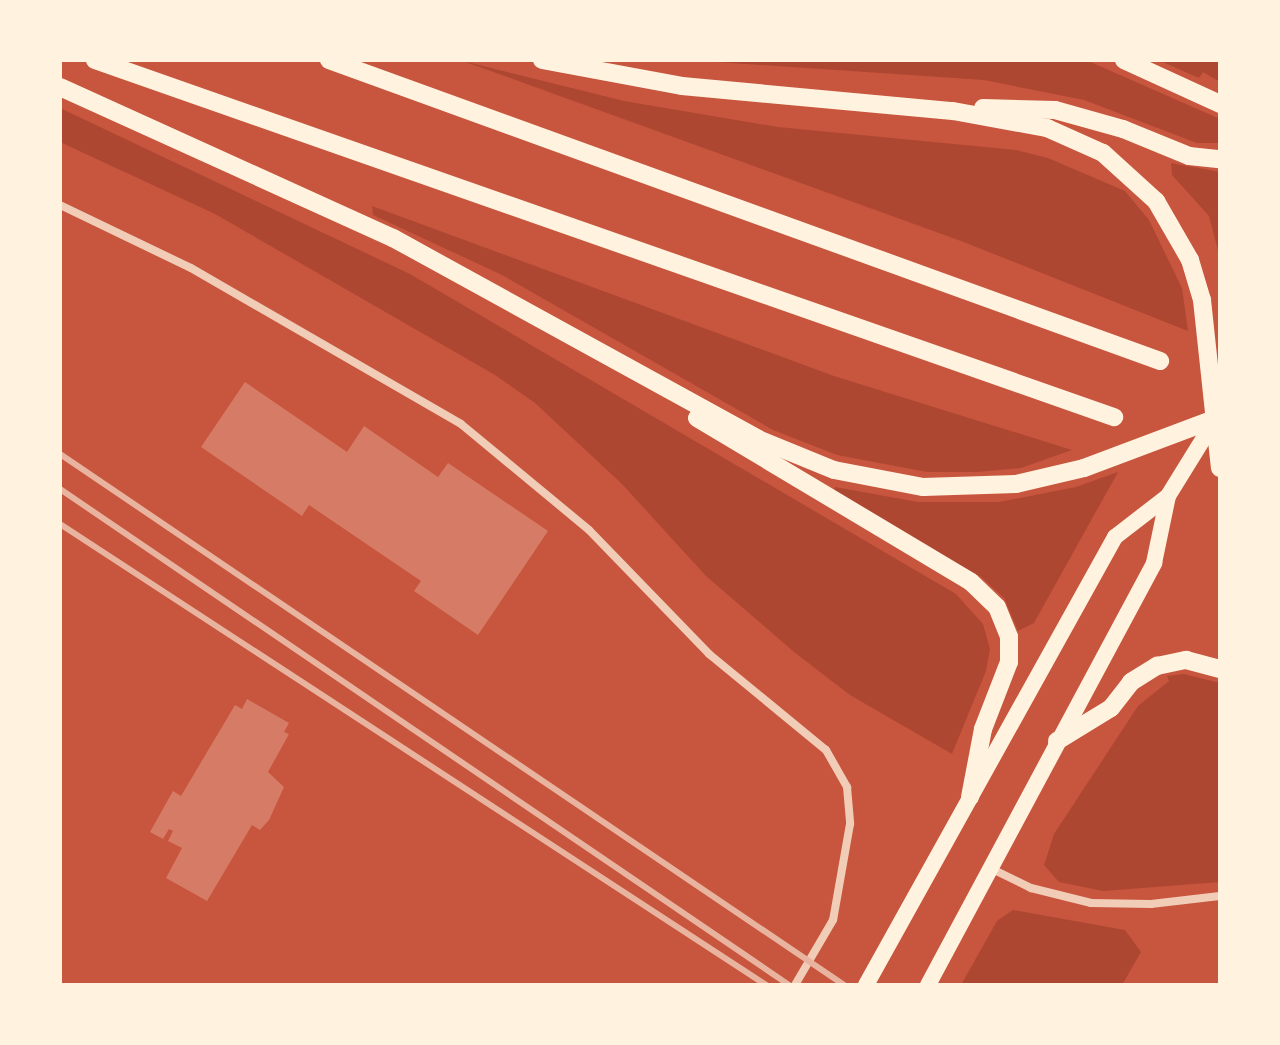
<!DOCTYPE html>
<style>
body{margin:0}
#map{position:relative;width:1280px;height:1045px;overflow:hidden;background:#c8553d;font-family:"PT Serif",serif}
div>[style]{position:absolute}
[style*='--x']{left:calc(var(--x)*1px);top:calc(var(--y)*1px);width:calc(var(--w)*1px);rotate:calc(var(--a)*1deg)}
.green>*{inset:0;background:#ae4732}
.building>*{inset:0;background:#d67c66}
.minor>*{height:8px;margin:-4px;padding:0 4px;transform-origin:4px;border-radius:4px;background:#f1ccb7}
.primary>*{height:16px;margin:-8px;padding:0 8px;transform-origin:8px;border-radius:8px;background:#fff3e0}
.motorway>*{height:18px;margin:-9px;padding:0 9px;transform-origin:9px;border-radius:9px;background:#fff3e0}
.rail>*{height:6px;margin:-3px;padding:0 3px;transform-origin:3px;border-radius:3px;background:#e9b49f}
span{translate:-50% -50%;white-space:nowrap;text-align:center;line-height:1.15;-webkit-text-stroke:6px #fff3e0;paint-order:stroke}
.frame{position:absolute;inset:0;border:62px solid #fff3e0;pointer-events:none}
</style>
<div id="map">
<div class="green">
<div style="clip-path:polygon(688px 60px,1086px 60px,1220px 119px,1220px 143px,1197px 143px,1084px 100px,984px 80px)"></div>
<div style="clip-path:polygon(1158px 60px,1220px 60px,1220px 82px,1203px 72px,1199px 78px)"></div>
<div style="clip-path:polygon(463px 61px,624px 101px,778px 127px,1016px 150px,1048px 158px,1125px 191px,1149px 220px,1182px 288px,1188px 331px,961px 241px)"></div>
<div style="clip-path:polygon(60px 108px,410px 274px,956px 594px,983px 624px,990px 649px,986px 671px,952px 754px,850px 695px,794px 652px,706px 576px,622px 484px,535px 403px,495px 375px,215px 214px,60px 142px)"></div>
<div style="clip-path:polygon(1171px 163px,1220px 172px,1220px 258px,1209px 216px,1172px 175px)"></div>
<div style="clip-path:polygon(372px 206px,834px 376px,1072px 450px,1021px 468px,977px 472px,927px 472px,837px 455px,773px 430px,502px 275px,373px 215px)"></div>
<div style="clip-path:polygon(1118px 472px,1034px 623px,1018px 631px,1004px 598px,981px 577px,834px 493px,835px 487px,918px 502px,999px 502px,1076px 487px)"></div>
<div style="clip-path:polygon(1184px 674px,1220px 683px,1220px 882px,1103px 891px,1059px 882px,1044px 865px,1054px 834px,1138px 706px,1169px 681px,1167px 676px)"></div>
<div style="clip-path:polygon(1013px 910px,1125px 930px,1141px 952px,1122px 985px,961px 985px,997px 921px)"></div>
</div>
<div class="building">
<div style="clip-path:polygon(245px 382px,347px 452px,364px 426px,438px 477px,448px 463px,548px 531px,478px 635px,414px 591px,421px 581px,309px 505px,302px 516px,201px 447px)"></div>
<div style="clip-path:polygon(247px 699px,289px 723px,284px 732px,289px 734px,268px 772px,284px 787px,269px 820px,260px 830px,252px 825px,207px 901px,166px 878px,182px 848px,168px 841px,173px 831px,169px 829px,163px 839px,150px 832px,173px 791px,181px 796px,235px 705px,242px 709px)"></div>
</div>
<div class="minor">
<div style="--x:60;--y:205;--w:145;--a:25.7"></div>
<div style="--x:191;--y:268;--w:312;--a:30"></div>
<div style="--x:461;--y:424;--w:166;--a:39.6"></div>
<div style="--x:589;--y:530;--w:173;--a:45.9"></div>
<div style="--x:709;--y:654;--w:151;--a:39.4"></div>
<div style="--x:826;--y:750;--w:43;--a:60.4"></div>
<div style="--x:847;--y:787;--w:37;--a:85"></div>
<div style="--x:850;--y:824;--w:97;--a:100"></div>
<div style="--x:833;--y:920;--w:75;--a:120.3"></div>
<div style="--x:988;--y:867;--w:48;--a:26"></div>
<div style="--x:1031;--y:888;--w:62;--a:14"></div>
<div style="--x:1091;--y:903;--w:60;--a:1"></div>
<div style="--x:1151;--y:904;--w:69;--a:-6.6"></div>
</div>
<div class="primary">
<div style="--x:866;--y:985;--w:513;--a:-60.93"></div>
<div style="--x:1115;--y:537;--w:67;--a:-37.7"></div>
<div style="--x:928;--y:985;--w:479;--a:-61.8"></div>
<div style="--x:1154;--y:563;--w:68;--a:-78.2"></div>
<div style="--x:1168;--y:496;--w:95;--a:-58.3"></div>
</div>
<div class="motorway">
<div style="--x:95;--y:60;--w:1080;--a:19.31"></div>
<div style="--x:329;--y:60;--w:884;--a:19.91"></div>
<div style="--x:542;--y:60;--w:142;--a:10.5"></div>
<div style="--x:682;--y:86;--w:272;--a:5.3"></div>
<div style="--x:953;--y:111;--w:96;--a:10.3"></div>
<div style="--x:1047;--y:128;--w:61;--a:24.1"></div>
<div style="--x:1103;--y:153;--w:72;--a:42.2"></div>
<div style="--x:1156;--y:201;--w:68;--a:60"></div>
<div style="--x:1190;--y:260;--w:42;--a:73.3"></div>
<div style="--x:1202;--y:300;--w:169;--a:83.9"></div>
<div style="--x:1124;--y:60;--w:106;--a:24.6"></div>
<div style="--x:60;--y:87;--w:366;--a:24.4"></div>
<div style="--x:393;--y:238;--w:417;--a:28.8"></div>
<div style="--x:758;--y:439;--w:82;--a:22.2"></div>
<div style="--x:834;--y:470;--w:91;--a:10.8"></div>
<div style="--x:923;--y:487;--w:93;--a:-1.8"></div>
<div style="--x:1016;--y:484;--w:70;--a:-13.2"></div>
<div style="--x:1084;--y:468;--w:145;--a:-20.6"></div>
<div style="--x:983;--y:108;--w:72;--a:1.6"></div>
<div style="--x:1055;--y:110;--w:71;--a:15.6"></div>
<div style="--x:1123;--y:129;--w:71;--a:22.2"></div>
<div style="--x:1189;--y:156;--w:31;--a:6"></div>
<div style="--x:697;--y:418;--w:319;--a:30.9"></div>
<div style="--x:971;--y:582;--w:36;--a:44"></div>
<div style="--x:997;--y:607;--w:32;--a:68"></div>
<div style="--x:1009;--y:637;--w:25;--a:90"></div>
<div style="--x:1009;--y:662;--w:72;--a:111.2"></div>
<div style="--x:983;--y:729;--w:69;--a:100.8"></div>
<div style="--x:1057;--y:741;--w:63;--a:-31.4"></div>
<div style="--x:1111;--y:708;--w:33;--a:-52"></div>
<div style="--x:1131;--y:682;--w:31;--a:-32"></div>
<div style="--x:1157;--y:666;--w:30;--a:-12"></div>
<div style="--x:1186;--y:660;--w:35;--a:15"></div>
</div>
<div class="rail">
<div style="--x:60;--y:454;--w:947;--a:34.11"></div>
<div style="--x:60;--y:489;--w:882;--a:34.23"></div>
<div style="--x:60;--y:524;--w:843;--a:33.14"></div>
</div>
<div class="frame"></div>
</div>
